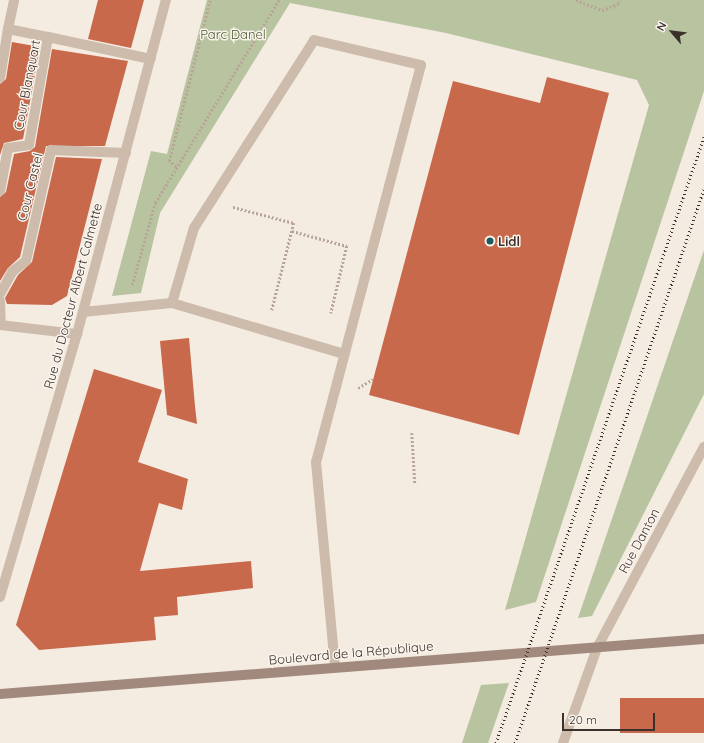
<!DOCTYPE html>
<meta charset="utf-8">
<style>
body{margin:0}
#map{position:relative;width:704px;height:743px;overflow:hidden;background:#f4ebe1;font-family:Quicksand,sans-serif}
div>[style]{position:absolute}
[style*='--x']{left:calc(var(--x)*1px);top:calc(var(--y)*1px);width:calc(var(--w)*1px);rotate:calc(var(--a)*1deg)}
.green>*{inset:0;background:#b8c4a0}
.building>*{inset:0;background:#c8694b;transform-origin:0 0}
.path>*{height:2.5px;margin-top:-1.25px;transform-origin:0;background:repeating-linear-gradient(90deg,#b9a596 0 2px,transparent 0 4px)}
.lane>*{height:10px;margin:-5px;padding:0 5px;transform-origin:5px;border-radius:5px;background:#cdbbac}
.street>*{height:10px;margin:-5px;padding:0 5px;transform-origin:5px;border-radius:5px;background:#cdbbac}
.secondary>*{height:10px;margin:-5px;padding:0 5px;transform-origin:5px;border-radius:5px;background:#a18a7d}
.rail>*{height:3px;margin-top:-1.5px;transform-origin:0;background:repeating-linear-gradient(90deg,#3b302b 0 1px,transparent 0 4px)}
.dots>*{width:11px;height:11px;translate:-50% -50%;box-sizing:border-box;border:2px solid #fbf5ee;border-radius:50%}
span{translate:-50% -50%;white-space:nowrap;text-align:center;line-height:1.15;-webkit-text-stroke:3px #fbf5ee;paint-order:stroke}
.park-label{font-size:13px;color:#4a5a2e}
.street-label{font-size:13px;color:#3b302b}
.poi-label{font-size:13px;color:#3b302b;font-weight:700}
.left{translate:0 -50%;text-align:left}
.north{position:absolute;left:652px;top:12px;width:40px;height:40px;-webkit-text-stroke:3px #fbf5ee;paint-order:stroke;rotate:298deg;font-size:11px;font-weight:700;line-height:16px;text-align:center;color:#3b302b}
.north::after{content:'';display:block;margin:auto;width:14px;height:18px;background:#3b302b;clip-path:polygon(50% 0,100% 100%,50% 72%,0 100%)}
.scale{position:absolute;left:562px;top:713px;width:93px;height:18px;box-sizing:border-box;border:2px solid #3b302b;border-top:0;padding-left:5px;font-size:12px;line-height:14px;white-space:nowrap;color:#3b302b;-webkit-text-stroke:3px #fbf5ee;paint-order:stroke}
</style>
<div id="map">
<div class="green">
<div style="clip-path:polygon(207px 0,704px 0,704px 91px,536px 602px,505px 610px,649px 105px,637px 80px,446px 33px,290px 3px,160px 213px,141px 293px,112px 296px,151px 151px,167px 154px)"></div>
<div style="clip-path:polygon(704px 250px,704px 394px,592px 616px,578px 618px)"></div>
<div style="clip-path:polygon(509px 683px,488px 743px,462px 743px,481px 685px)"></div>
</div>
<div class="building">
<div style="clip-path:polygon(98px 0,144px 0,131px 48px,88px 39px)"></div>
<div style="clip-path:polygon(12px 42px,40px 47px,23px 139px,4px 143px,0 155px,0 84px,6px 79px)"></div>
<div style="clip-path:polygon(52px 49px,128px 61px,105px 146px,46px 146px,20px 257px,8px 268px,0 281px,0 197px,6px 192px,14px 154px,30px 151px,35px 147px)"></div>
<div style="clip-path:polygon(547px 77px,609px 93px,519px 435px,369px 395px,453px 81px,540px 103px)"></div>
<div style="clip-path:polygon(56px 157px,102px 159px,67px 296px,52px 305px,7px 304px,5px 298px,18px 275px,32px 262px)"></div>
<div style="clip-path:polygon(189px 338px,195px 406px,197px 424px,167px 415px,160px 341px)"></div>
<div style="clip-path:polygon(94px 369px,162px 390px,138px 462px,188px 479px,182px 510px,159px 503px,140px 571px,251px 561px,253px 588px,177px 597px,178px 615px,154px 617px,156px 640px,39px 650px,16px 625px)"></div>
<div style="left:704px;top:698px;width:35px;height:84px;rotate:90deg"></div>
</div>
<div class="path">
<div style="--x:576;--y:0;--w:28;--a:21"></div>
<div style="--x:602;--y:10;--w:17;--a:-21"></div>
<div style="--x:618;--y:4;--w:4;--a:-76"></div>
<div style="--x:176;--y:167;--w:9;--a:-139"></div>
<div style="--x:169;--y:161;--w:166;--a:-75.7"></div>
<div style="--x:233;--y:207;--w:63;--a:14.7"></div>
<div style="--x:294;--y:223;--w:90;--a:104.2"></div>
<div style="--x:292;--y:231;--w:57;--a:15.3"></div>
<div style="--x:347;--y:246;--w:69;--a:103.4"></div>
<div style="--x:132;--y:285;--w:85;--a:-74.3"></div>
<div style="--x:155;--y:203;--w:238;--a:-58.6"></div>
<div style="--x:358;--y:388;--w:17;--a:-31"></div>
<div style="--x:412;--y:433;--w:51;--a:86.6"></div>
</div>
<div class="lane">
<div style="--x:8;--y:29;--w:30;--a:-78"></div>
<div style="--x:0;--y:78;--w:50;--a:-80.7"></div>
<div style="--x:8;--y:29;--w:41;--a:11.3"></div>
<div style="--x:0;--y:191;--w:44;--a:-79.5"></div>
<div style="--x:8;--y:148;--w:21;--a:-8"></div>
<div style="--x:29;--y:145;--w:110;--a:-80"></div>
<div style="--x:48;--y:37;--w:105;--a:12.1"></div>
<div style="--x:0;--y:294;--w:26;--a:-61"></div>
<div style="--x:13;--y:271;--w:16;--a:-38"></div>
<div style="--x:26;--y:261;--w:114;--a:-77.3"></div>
<div style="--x:51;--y:150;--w:75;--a:2.3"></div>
<div style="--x:0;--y:301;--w:24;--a:88"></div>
<div style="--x:172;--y:303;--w:78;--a:-73.7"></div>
<div style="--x:194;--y:228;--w:223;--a:-57.4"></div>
<div style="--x:314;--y:40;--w:110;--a:13.2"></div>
<div style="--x:421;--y:65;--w:411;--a:104.8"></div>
<div style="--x:316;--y:462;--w:206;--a:84.7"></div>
<div style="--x:83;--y:312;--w:89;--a:-5.8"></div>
<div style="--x:172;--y:303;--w:179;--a:16.5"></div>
</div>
<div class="street">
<div style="--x:0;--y:325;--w:78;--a:6.7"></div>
<div style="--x:0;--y:597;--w:274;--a:-73.7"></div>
<div style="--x:77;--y:334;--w:346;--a:-75.1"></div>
<div style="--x:563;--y:743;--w:101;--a:-70.3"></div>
<div style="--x:597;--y:648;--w:228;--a:-62"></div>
</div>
<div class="secondary">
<div style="--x:0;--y:694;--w:706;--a:-4.47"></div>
</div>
<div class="rail">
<div style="--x:496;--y:743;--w:641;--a:-71.06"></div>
<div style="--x:515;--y:743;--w:585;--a:-71.16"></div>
</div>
<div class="dots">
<div style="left:490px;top:241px;background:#1f5a5e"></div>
</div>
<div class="park-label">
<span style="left:233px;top:34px">Parc Danel</span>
</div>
<div class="street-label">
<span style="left:27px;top:85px;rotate:-79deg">Cour Blanquart</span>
<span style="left:30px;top:187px;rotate:-76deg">Cour Castel</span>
<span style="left:73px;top:296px;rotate:-75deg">Rue du Docteur Albert Calmette</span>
<span style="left:639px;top:541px;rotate:-62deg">Rue Danton</span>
<span style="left:351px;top:653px;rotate:-5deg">Boulevard de la République</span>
</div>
<div class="poi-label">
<span class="left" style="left:498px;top:241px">Lidl</span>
</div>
<div class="north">N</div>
<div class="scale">20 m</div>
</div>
